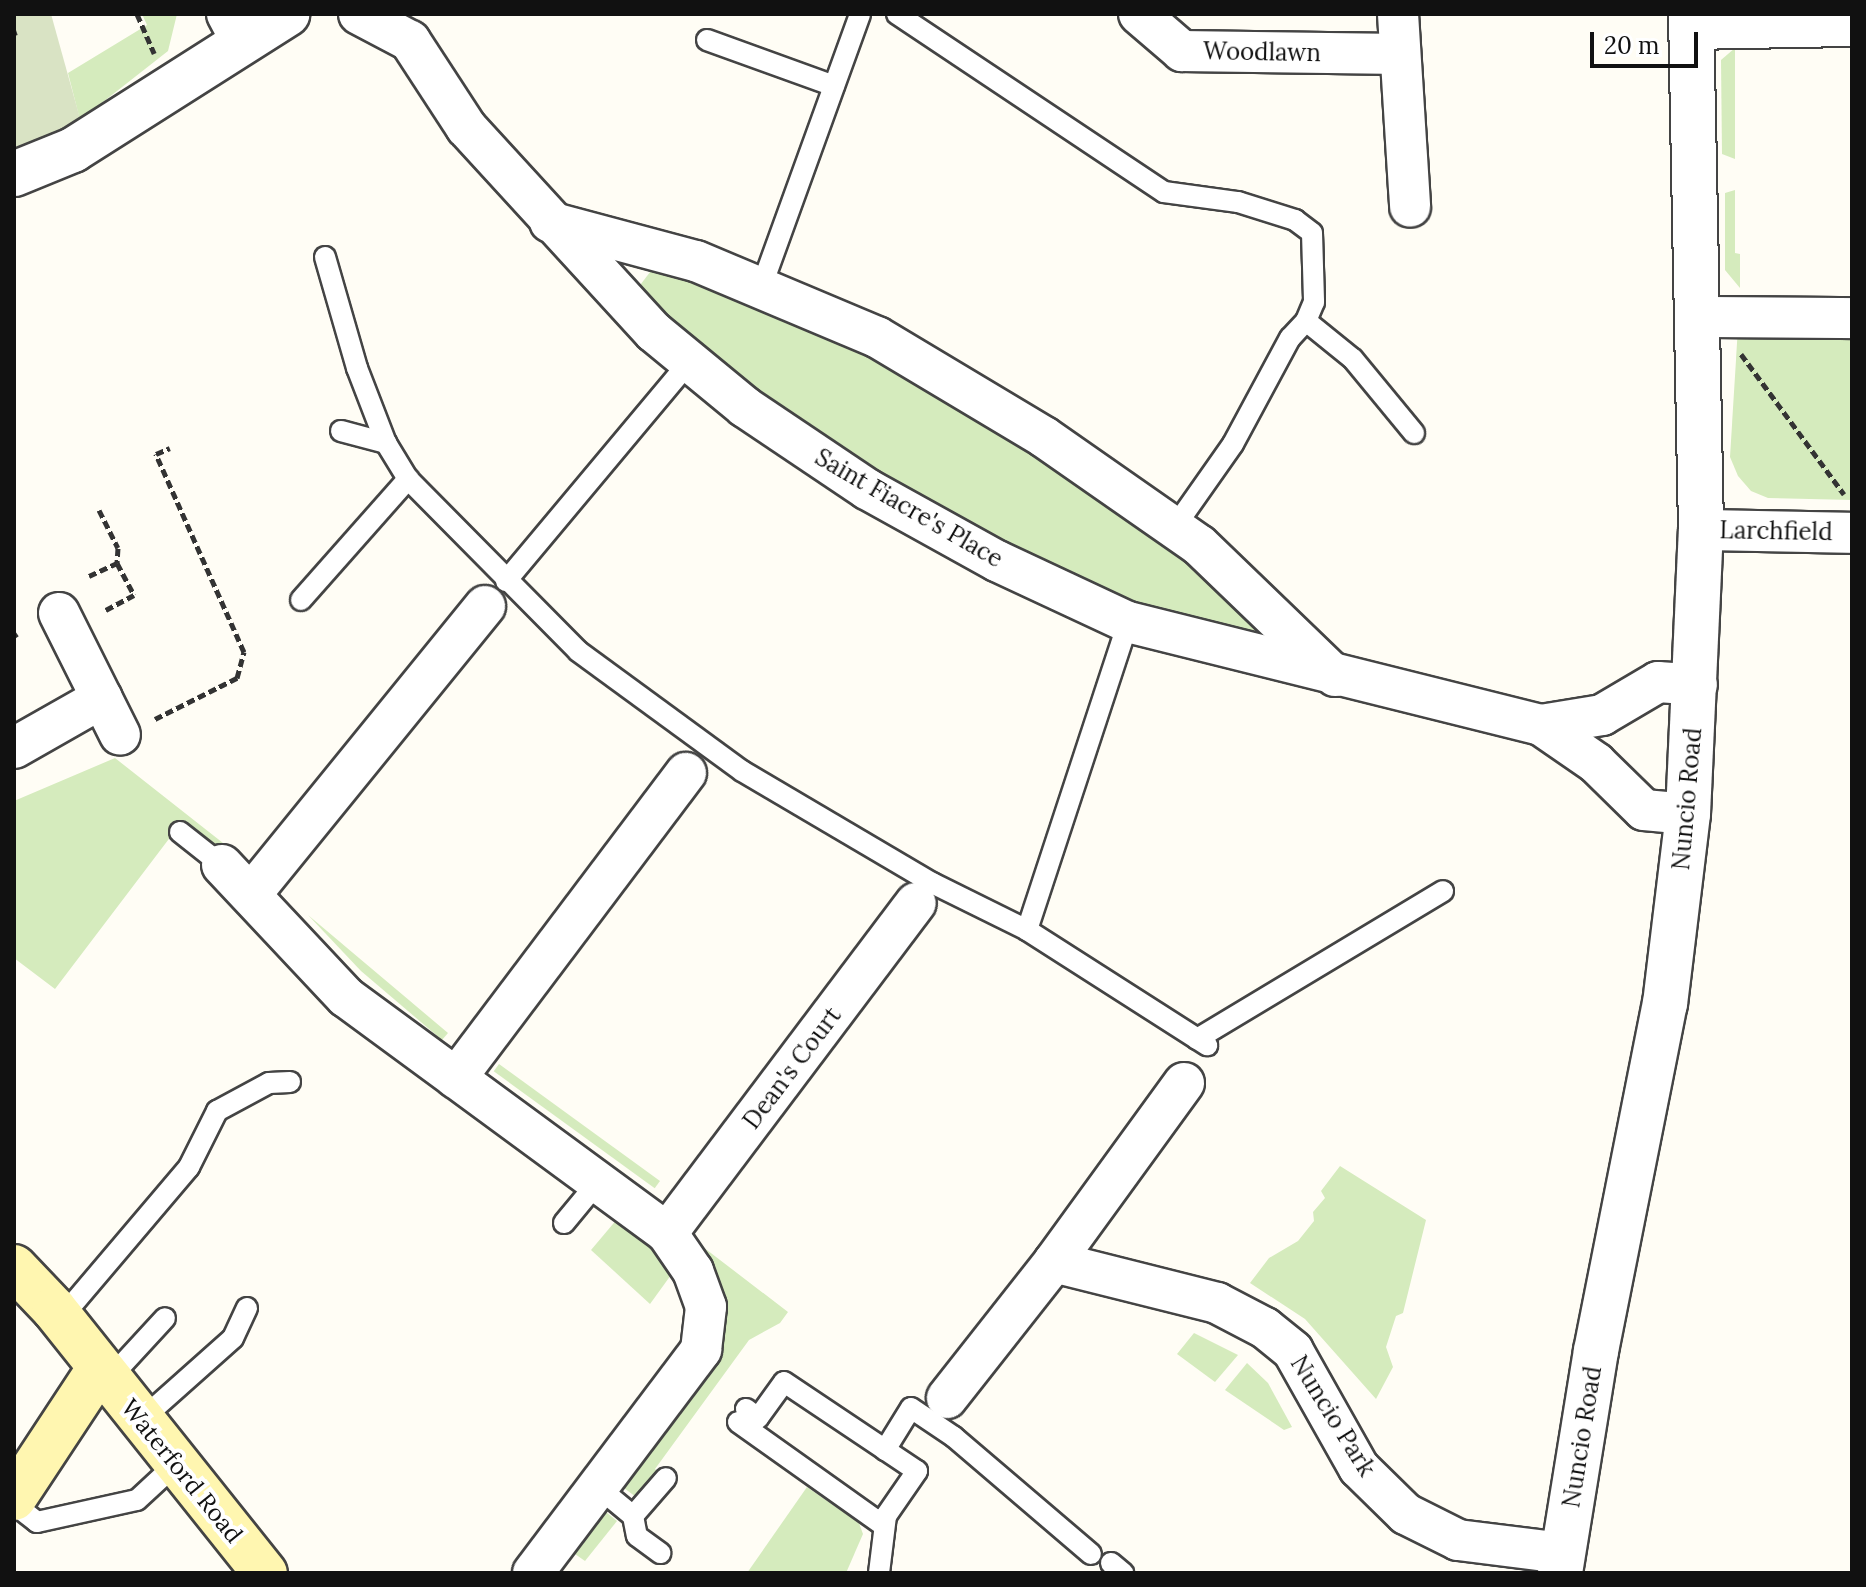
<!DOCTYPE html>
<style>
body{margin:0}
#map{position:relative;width:1866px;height:1587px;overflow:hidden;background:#fffdf5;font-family:Lora,serif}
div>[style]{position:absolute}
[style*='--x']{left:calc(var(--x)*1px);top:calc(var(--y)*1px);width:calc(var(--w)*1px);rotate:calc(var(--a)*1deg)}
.green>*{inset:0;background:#d5ebbd;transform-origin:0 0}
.cemetery>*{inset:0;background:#d9e3c4}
.path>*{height:5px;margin-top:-2.5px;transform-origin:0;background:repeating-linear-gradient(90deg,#333 0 8px,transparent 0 12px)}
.roads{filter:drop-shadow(2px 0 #444) drop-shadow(-2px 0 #444) drop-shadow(0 2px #444) drop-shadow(0 -2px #444)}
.service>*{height:20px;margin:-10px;padding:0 10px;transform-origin:10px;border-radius:10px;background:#fff}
.minor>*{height:40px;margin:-20px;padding:0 20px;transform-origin:20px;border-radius:20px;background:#fff}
.tertiary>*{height:44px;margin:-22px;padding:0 22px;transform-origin:22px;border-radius:22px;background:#fff}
.secondary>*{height:44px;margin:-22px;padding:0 22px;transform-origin:22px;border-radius:22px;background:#fff6b0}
span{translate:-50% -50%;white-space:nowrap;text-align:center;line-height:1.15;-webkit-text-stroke:8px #fff;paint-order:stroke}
.street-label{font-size:24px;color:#111}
.frame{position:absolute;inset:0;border:16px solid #111;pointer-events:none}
.scale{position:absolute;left:1590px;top:32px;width:108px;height:36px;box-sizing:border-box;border:4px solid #111;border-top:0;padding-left:10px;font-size:24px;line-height:28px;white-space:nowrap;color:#111;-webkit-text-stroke:6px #fff;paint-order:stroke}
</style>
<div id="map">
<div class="green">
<div style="clip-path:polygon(142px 14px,177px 14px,168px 51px,80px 120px,68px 73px,147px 25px)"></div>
<div style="clip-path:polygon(1735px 48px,1735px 159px,1722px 154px,1721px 60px)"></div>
<div style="clip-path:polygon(1735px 190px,1735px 253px,1740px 254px,1740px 288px,1725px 270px,1725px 193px)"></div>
<div style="clip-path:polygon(657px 263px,888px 365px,1030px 449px,1188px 559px,1262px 631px,1251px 649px,1132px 618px,778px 422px,634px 293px)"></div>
<div style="clip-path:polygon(1738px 327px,1852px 329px,1852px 500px,1768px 498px,1751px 491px,1738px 476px,1730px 457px)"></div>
<div style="clip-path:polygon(115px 758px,223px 843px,218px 851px,181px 823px,55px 989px,14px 958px,14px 801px)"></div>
<div style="clip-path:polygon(308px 915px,448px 1033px,442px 1040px,361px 971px)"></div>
<div style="left:499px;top:1064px;width:199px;height:9px;rotate:36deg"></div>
<div style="clip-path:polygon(1340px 1166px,1426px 1220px,1403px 1313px,1396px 1316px,1386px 1347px,1393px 1367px,1376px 1399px,1305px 1319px,1250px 1283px,1269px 1258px,1298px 1241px,1314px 1221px,1313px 1212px,1325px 1198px,1321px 1191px)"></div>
<div style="clip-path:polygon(618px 1218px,657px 1251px,671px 1275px,650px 1304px,591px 1250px)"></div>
<div style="clip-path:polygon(703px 1247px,788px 1312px,780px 1323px,749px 1340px,655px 1469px,659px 1473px,640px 1500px,620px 1485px,714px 1350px,724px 1324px,724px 1301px)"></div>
<div style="clip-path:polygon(1194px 1333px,1238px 1355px,1215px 1382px,1177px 1354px)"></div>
<div style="clip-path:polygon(1247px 1363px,1268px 1383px,1292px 1427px,1284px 1430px,1225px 1390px)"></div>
<div style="clip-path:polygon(807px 1487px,859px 1523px,863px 1534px,846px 1573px,747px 1573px)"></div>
<div style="clip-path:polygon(606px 1512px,617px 1521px,585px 1561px,575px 1554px)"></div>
</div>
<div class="cemetery">
<div style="clip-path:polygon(14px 14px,51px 14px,81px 122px,14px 155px)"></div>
</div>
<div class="path">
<div style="--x:137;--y:14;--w:43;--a:66.4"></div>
<div style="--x:14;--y:33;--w:3;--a:-18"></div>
<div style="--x:1741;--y:354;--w:174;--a:53.7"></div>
<div style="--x:99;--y:510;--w:42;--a:63.4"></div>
<div style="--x:118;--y:548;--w:15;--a:94"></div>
<div style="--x:89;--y:576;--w:31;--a:-25"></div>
<div style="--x:117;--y:563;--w:36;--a:62"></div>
<div style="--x:134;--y:595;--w:32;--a:152"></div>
<div style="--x:14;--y:636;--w:4;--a:-34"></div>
<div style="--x:155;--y:719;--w:92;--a:-26.6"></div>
<div style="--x:237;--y:678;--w:27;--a:-75"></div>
<div style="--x:244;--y:652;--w:217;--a:-114"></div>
<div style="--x:156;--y:454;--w:15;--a:-23"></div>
</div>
<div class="roads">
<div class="service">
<div style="--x:897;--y:14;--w:321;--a:33.7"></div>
<div style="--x:1164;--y:192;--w:75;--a:7.7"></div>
<div style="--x:1238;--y:202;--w:60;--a:17.5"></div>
<div style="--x:1295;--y:220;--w:21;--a:37"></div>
<div style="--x:1312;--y:233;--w:69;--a:88.3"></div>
<div style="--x:1314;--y:302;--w:21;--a:113"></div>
<div style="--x:1306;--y:321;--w:23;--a:133"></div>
<div style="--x:1290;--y:338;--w:120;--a:118.3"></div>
<div style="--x:1233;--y:444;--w:103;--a:125.1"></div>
<div style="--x:707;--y:40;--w:135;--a:19.9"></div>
<div style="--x:325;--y:257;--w:116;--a:73.9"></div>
<div style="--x:357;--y:368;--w:80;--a:68.9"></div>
<div style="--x:386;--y:443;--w:42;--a:58.6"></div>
<div style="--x:408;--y:479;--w:242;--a:45.3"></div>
<div style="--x:578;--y:651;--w:203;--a:36.2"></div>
<div style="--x:742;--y:771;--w:221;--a:30.5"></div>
<div style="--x:932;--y:883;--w:106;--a:26.3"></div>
<div style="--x:1027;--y:930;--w:214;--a:32.6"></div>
<div style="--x:761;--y:288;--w:291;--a:-70.1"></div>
<div style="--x:1306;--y:321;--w:60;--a:39"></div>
<div style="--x:1353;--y:359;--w:96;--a:50.5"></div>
<div style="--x:341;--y:431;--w:47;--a:14.9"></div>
<div style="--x:506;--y:581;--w:287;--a:-50.1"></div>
<div style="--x:301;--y:600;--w:162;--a:-48.5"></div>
<div style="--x:180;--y:832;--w:53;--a:38.2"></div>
<div style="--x:1027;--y:930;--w:324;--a:-71.8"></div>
<div style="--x:1197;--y:1039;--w:287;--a:-31"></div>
<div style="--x:564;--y:1223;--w:53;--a:-50.3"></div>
<div style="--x:61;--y:1318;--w:198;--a:-49.7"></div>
<div style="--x:189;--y:1167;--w:63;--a:-63.4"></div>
<div style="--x:217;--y:1111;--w:59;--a:-28.3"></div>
<div style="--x:269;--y:1083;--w:21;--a:-3"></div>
<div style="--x:108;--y:1380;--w:84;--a:-47.4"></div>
<div style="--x:746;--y:1409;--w:15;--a:37"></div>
<div style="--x:758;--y:1418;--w:44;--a:-54.2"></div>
<div style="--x:784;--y:1382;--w:160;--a:33.8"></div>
<div style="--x:917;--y:1471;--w:55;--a:124.6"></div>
<div style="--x:886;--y:1516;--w:57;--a:97"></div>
<div style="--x:141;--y:1420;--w:123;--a:-41.7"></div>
<div style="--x:233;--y:1338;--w:33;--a:-65"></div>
<div style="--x:738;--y:1422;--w:178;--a:35.4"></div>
<div style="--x:885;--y:1450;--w:49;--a:-58.2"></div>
<div style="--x:911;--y:1408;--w:52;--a:34"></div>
<div style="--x:954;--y:1437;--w:180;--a:40.5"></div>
<div style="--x:598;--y:1487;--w:45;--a:39.6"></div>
<div style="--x:633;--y:1516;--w:20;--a:79"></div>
<div style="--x:637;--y:1536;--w:29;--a:36"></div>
<div style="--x:14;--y:1504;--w:29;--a:38"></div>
<div style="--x:37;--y:1522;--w:102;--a:-12.4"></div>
<div style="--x:137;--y:1500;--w:54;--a:-42.8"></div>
<div style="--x:633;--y:1516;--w:50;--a:-49"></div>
<div style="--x:1111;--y:1563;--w:16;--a:40"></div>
</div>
<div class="minor">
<div style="--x:227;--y:14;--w:32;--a:62"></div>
<div style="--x:359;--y:14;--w:58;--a:27.9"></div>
<div style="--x:410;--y:41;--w:103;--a:56.9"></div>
<div style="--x:466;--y:127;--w:278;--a:47.5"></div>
<div style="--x:654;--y:332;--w:118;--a:39.5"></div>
<div style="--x:745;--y:407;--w:147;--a:33.9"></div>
<div style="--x:867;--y:489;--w:149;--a:29"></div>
<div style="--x:997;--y:561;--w:145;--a:25"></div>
<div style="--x:1128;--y:622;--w:426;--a:14"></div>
<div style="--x:1541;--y:725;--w:67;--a:34.6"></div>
<div style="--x:1596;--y:763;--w:67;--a:44.4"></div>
<div style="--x:1644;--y:810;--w:44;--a:5.2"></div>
<div style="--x:1139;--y:14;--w:57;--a:40.7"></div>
<div style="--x:1182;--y:51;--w:218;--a:0.8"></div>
<div style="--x:1398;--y:14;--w:193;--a:86.4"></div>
<div style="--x:1691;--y:29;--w:161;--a:-1.1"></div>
<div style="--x:550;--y:222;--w:151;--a:15"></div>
<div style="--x:696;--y:261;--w:196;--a:22.8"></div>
<div style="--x:877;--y:337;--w:195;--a:30.9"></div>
<div style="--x:1044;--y:437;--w:189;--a:34.9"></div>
<div style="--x:1199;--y:545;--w:189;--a:43.9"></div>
<div style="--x:1699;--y:317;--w:153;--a:0.4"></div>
<div style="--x:1701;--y:530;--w:151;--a:1.1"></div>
<div style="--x:59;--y:613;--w:136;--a:63.4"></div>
<div style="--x:1541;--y:725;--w:62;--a:-9.3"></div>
<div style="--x:1602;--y:715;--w:65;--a:-30.5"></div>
<div style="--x:1658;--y:682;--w:39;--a:4"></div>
<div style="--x:14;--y:748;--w:101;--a:-29.6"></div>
<div style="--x:222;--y:865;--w:181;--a:46.8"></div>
<div style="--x:346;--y:997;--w:398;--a:36.3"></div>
<div style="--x:667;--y:1233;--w:46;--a:55.6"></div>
<div style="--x:693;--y:1271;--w:38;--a:70"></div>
<div style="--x:706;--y:1307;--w:43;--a:96.6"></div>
<div style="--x:701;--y:1350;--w:279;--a:127"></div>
<div style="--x:251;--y:894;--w:371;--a:-50.9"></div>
<div style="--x:456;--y:1078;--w:382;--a:-53"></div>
<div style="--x:1184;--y:1083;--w:221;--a:126"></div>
<div style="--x:1054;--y:1262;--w:168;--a:14.1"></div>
<div style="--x:1217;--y:1303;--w:54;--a:27.5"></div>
<div style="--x:1265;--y:1328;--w:36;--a:39"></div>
<div style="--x:1293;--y:1351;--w:134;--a:60.6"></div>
<div style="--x:1359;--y:1468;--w:66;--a:44.4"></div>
<div style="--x:1406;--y:1514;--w:58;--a:26.6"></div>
<div style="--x:1458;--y:1540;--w:106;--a:7.1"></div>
<div style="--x:667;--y:1233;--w:413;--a:-53"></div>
<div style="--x:947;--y:1398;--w:173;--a:-51.8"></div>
</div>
<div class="tertiary">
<div style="--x:14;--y:174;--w:64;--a:-22.1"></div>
<div style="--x:73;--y:150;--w:254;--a:-32.4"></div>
<div style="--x:1560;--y:1573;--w:225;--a:-80.8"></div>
<div style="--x:1596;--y:1351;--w:354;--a:-78.8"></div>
<div style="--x:1665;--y:1004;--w:191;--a:-83.1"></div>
<div style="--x:1688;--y:814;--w:284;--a:-87.4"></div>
<div style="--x:1701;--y:530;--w:516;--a:-91.11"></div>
</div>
<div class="secondary">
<div style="--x:14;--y:1267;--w:58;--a:46.4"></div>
<div style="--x:54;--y:1309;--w:338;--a:51.4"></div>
<div style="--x:14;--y:1498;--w:154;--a:-56.6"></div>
</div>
</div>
<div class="street-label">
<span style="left:1262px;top:52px;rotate:1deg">Woodlawn</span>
<span style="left:909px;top:508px;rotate:30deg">Saint Fiacre's Place</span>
<span style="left:1776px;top:531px;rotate:1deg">Larchfield</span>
<span style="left:1687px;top:799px;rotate:-85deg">Nuncio Road</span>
<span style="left:792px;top:1068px;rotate:-53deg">Dean's Court</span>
<span style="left:1333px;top:1416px;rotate:58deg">Nuncio Park</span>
<span style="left:1582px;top:1437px;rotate:-81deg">Nuncio Road</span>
<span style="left:182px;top:1471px;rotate:51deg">Waterford Road</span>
</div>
<div class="frame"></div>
<div class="scale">20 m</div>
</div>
